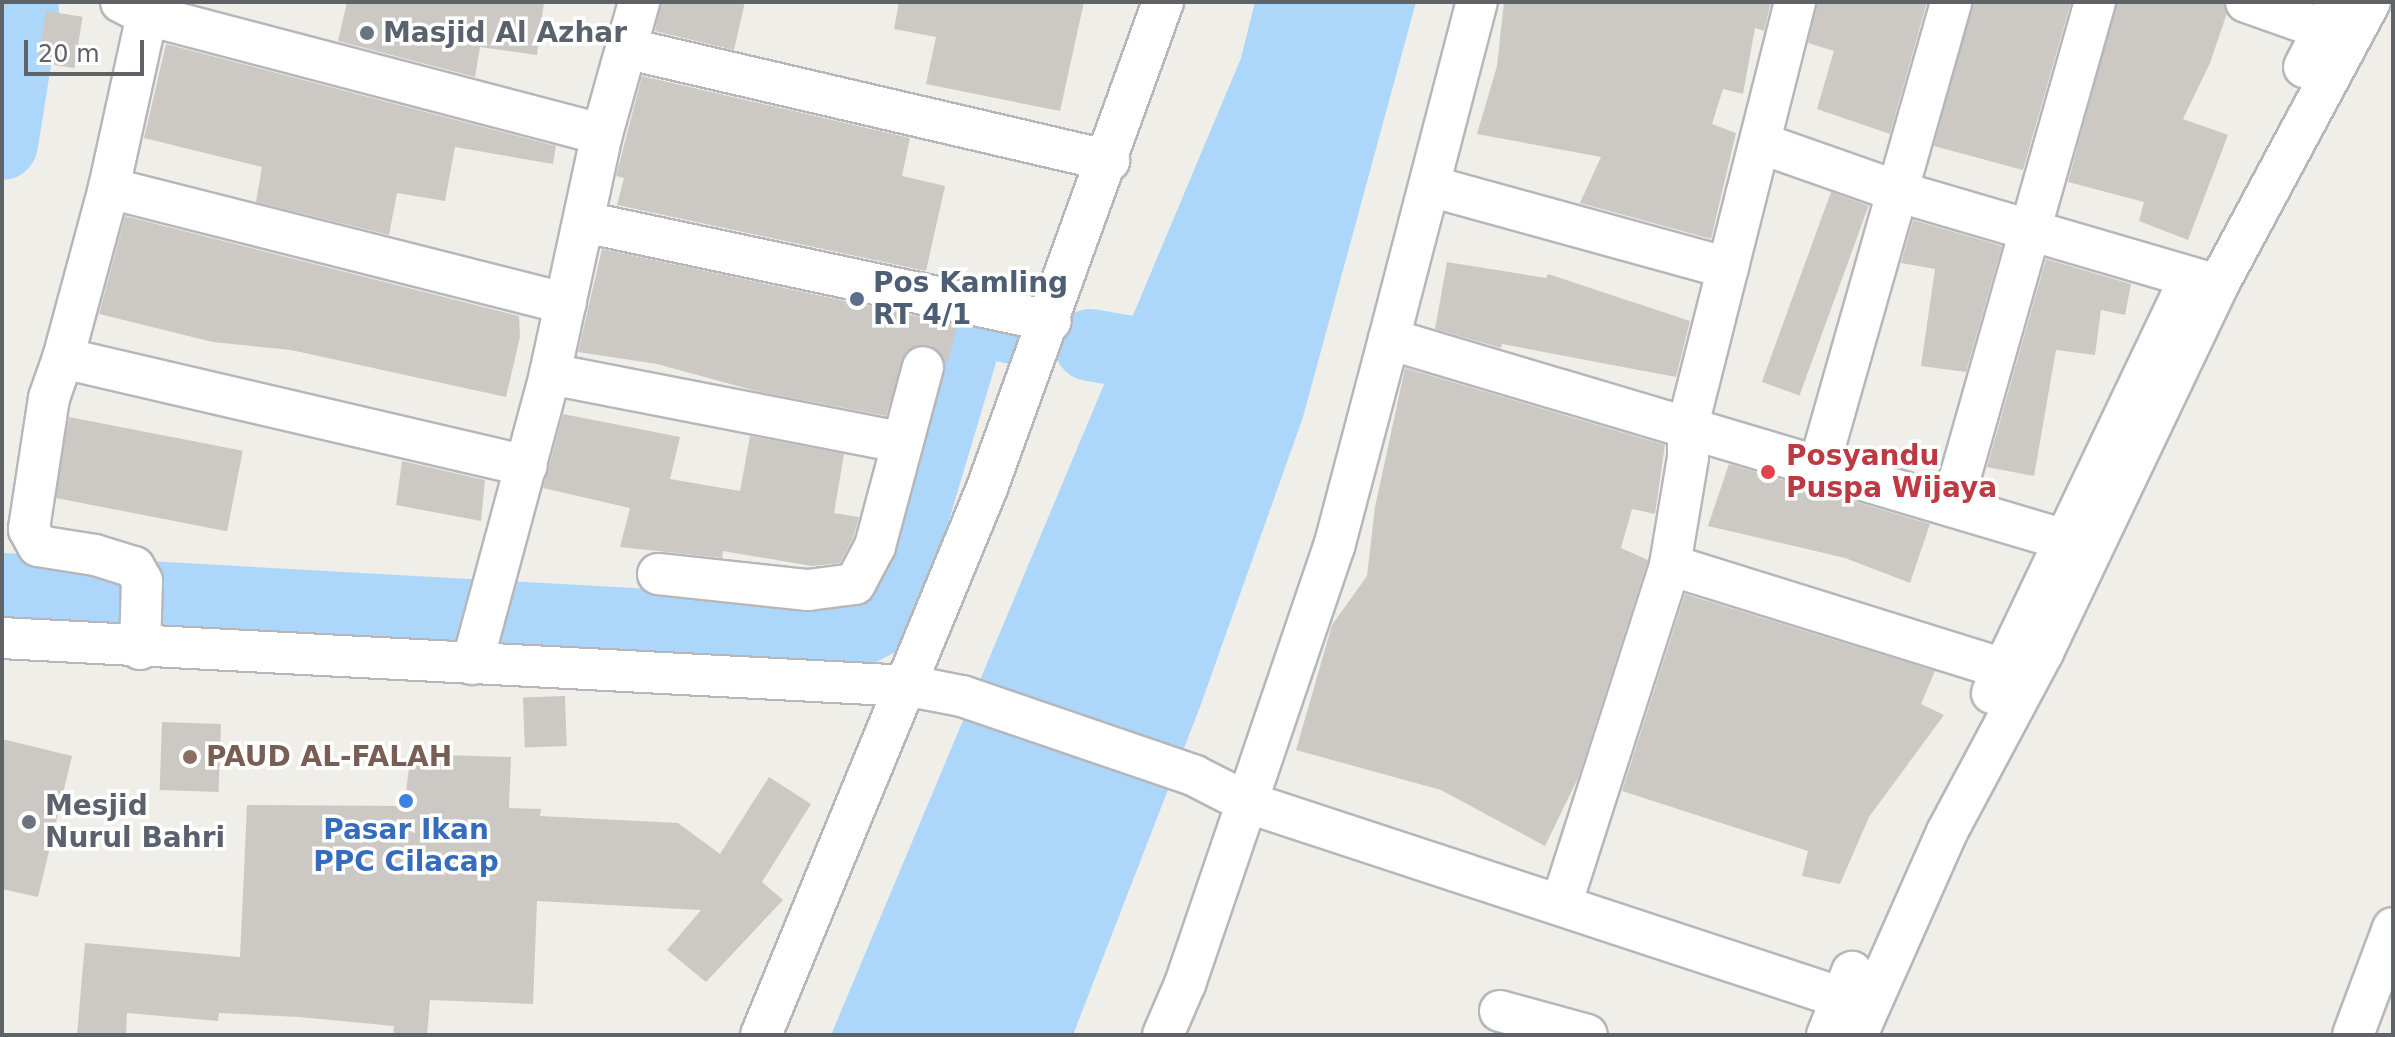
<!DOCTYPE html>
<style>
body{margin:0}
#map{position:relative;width:2395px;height:1037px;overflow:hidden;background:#f0eee8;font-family:"DejaVu Sans",sans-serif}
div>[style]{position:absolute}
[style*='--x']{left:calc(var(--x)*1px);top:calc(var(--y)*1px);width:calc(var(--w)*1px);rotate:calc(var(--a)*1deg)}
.water>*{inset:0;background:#add7fa}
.river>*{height:72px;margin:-36px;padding:0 36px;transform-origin:36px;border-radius:36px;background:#add7fa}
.building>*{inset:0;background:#ccc9c4;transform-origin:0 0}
.roads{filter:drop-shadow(2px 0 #b5b7bb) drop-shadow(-2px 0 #b5b7bb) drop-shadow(0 2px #b5b7bb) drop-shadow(0 -2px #b5b7bb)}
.street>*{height:40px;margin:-20px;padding:0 20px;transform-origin:20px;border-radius:20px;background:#fff}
.dots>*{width:22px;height:22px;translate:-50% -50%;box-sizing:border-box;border:4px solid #fff;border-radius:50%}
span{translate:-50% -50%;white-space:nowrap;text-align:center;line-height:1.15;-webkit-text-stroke:7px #fff;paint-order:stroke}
.worship-label{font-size:28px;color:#5b616d;font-weight:700}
.left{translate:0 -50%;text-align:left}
.service-label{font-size:28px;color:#4e5e75;font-weight:700}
.health-label{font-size:28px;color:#be3a42;font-weight:700}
.education-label{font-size:28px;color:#785e54;font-weight:700}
.shop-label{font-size:28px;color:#366cbe;font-weight:700}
.frame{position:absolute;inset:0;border:4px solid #5f6267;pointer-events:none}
.scale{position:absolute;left:24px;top:40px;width:120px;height:36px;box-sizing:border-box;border:4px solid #5f6267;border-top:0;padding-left:10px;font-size:24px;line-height:28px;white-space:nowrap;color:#5f6267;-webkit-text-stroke:6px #fff;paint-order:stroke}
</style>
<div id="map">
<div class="water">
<div style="clip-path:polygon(1255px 2px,1416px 2px,1303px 417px,1200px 707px,1073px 1035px,831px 1035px,1241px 58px)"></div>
</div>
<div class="river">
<div style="--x:2;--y:144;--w:133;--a:-80.9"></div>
<div style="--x:23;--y:13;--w:12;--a:-110"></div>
<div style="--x:1090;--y:345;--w:120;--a:9.6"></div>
<div style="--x:2;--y:589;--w:847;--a:3.18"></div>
<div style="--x:848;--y:636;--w:38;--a:-27"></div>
<div style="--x:882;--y:619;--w:305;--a:-73.4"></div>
<div style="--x:969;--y:327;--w:14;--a:-30"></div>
<div style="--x:981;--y:320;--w:37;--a:14"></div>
</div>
<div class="building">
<div style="clip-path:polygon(347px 2px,544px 2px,537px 55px,480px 47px,475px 77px,338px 41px)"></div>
<div style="clip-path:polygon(661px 2px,745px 2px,734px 50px,655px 31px)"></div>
<div style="clip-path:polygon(899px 2px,1084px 2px,1060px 111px,926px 84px,936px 37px,894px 29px)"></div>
<div style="clip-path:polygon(1504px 2px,1771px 2px,1764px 31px,1755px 28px,1743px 94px,1723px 89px,1712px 124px,1736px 133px,1711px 239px,1580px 203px,1601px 157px,1477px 134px,1497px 66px)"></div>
<div style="clip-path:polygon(1817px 2px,1927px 2px,1890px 134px,1817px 109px,1834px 51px,1808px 43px)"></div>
<div style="clip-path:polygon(1973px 2px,2071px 2px,2023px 170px,1934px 146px)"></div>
<div style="clip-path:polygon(2117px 2px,2224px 2px,2227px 13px,2210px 63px,2183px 119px,2228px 135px,2188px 240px,2139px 221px,2144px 202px,2068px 182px)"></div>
<div style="left:46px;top:11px;width:37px;height:52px;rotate:9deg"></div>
<div style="clip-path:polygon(166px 44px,556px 146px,553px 164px,455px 147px,445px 201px,397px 193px,389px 235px,256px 202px,262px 167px,144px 138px)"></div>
<div style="clip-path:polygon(642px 76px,910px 138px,902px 176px,945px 186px,926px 271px,617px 205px,624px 178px,616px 176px)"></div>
<div style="left:1831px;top:192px;width:40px;height:202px;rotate:20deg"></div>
<div style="clip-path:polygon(125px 216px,519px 316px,520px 337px,506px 397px,291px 350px,213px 342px,99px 314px)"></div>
<div style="clip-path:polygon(1913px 220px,2002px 246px,1966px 372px,1921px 366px,1935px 269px,1901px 263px)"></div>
<div style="clip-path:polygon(602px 249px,958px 325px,947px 363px,930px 345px,906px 351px,886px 416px,756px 391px,657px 364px,578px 352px)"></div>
<div style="clip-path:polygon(2046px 259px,2131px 284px,2125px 315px,2101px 310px,2095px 355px,2056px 350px,2034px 476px,1987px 467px)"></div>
<div style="clip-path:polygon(1447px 262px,1546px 278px,1548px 274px,1690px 321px,1676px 377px,1502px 344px,1501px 348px,1435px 329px)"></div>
<div style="clip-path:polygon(1405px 368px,1665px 445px,1655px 514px,1632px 509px,1621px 548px,1648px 560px,1578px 778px,1545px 846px,1441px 790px,1296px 750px,1332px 625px,1367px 576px,1375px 507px)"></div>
<div style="clip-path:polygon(563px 414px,680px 437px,670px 479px,740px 491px,750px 436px,844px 454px,834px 513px,859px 517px,853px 538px,840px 563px,812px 566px,723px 551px,722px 558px,620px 547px,630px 508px,543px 488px)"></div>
<div style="left:69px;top:417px;width:177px;height:82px;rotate:11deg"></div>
<div style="clip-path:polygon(402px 461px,485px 480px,481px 521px,396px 505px)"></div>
<div style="clip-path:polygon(1729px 464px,1930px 524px,1910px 583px,1845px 558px,1708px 526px)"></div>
<div style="clip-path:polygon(1685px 594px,1935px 671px,1921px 704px,1944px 715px,1869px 817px,1840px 884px,1802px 876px,1808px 851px,1622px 791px)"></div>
<div style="left:565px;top:696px;width:50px;height:42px;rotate:88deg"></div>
<div style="left:162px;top:722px;width:59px;height:68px;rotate:2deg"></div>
<div style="clip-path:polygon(2px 739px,72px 756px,38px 897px,2px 889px)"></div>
<div style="clip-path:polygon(411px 754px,511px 757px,509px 808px,541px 809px,540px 816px,678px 823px,720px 854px,769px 777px,811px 804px,762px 882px,783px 900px,706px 982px,667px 950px,701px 910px,537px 901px,533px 1004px,430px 1000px,427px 1035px,393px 1035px,394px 1026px,299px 1017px,219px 1013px,218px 1021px,127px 1013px,126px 1035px,77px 1035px,85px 943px,240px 957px,247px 805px,404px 806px)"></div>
</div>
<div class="roads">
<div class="street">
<div style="--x:121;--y:2;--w:29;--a:27"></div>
<div style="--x:147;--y:15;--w:470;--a:14.7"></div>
<div style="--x:2246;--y:2;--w:108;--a:19.4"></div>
<div style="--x:147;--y:15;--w:177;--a:102.4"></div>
<div style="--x:109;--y:188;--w:176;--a:105.1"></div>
<div style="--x:63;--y:358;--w:476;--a:13.1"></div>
<div style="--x:629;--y:49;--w:493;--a:13.1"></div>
<div style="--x:2304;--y:67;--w:73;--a:-62.4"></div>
<div style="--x:1760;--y:143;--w:144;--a:19.4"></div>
<div style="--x:1896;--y:191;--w:335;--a:16.3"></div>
<div style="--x:1430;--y:186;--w:309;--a:15.4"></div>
<div style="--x:109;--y:188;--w:471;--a:14.2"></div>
<div style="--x:584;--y:222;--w:477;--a:12"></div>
<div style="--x:1389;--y:339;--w:348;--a:-75.4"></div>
<div style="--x:63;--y:358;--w:42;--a:109.3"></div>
<div style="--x:49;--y:398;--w:133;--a:98.7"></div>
<div style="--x:29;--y:529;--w:19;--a:62"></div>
<div style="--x:38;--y:546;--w:58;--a:9"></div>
<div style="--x:95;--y:555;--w:41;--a:17.1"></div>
<div style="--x:134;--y:567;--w:16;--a:60"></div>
<div style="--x:142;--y:581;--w:68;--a:91.7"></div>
<div style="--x:550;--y:374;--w:358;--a:11"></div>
<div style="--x:1820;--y:463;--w:479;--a:-74.1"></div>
<div style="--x:1953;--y:502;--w:520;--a:-74.15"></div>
<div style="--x:1670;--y:565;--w:350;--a:17.3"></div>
<div style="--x:658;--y:574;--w:151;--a:6.1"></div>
<div style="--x:808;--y:590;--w:47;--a:-7.3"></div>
<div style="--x:855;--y:584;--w:43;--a:-62.2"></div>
<div style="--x:875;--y:546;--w:185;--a:-75"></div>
<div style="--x:2;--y:638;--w:909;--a:3.03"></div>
<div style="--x:910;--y:686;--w:53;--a:10.9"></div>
<div style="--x:962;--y:696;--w:246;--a:18.9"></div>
<div style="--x:1195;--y:776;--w:57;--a:27"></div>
<div style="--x:1246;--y:802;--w:653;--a:18.21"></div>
<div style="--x:472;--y:664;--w:300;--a:-74.9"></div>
<div style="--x:550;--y:374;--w:246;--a:-77.8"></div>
<div style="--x:602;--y:134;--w:137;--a:-74.3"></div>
<div style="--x:1992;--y:693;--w:448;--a:-64.5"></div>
<div style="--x:1562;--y:902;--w:354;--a:-72.2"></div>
<div style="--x:1670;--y:565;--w:109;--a:-80.5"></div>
<div style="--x:1688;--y:457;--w:32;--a:-90"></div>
<div style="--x:1688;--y:425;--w:436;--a:-75.8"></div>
<div style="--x:1500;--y:1011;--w:90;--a:15.4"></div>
<div style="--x:761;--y:1035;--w:592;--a:-67.55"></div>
<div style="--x:987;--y:488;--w:517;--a:-70.09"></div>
<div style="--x:1163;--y:1035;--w:56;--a:-66.7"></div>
<div style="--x:1185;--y:984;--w:462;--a:-71.2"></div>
<div style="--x:1334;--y:547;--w:215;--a:-75.2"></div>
<div style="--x:1389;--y:339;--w:733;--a:16.56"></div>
<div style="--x:1827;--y:1035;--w:68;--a:-68.4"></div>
<div style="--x:1857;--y:1035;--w:222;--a:-66.1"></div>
<div style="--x:1947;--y:832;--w:204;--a:-61.9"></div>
<div style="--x:2043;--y:652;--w:407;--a:-64.5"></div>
<div style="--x:2218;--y:285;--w:321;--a:-61.8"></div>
<div style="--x:2353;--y:1035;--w:114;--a:-69.5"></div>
</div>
</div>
<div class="dots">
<div style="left:367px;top:33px;background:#6b7280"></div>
<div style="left:857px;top:299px;background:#5c6f8a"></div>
<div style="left:1768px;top:472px;background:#e0444e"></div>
<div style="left:190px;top:757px;background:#8d6e63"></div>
<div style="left:406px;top:801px;background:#3f7fe0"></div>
<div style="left:29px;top:822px;background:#6b7280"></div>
</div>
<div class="worship-label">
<span class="left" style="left:383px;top:33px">Masjid Al Azhar</span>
<span class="left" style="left:45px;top:822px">Mesjid<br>Nurul Bahri</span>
</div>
<div class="service-label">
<span class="left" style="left:873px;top:299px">Pos Kamling<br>RT 4/1</span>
</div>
<div class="health-label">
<span class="left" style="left:1786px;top:472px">Posyandu<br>Puspa Wijaya</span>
</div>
<div class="education-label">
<span class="left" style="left:206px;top:757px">PAUD AL-FALAH</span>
</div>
<div class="shop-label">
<span style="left:406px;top:846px">Pasar Ikan<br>PPC Cilacap</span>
</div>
<div class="frame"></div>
<div class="scale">20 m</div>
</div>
